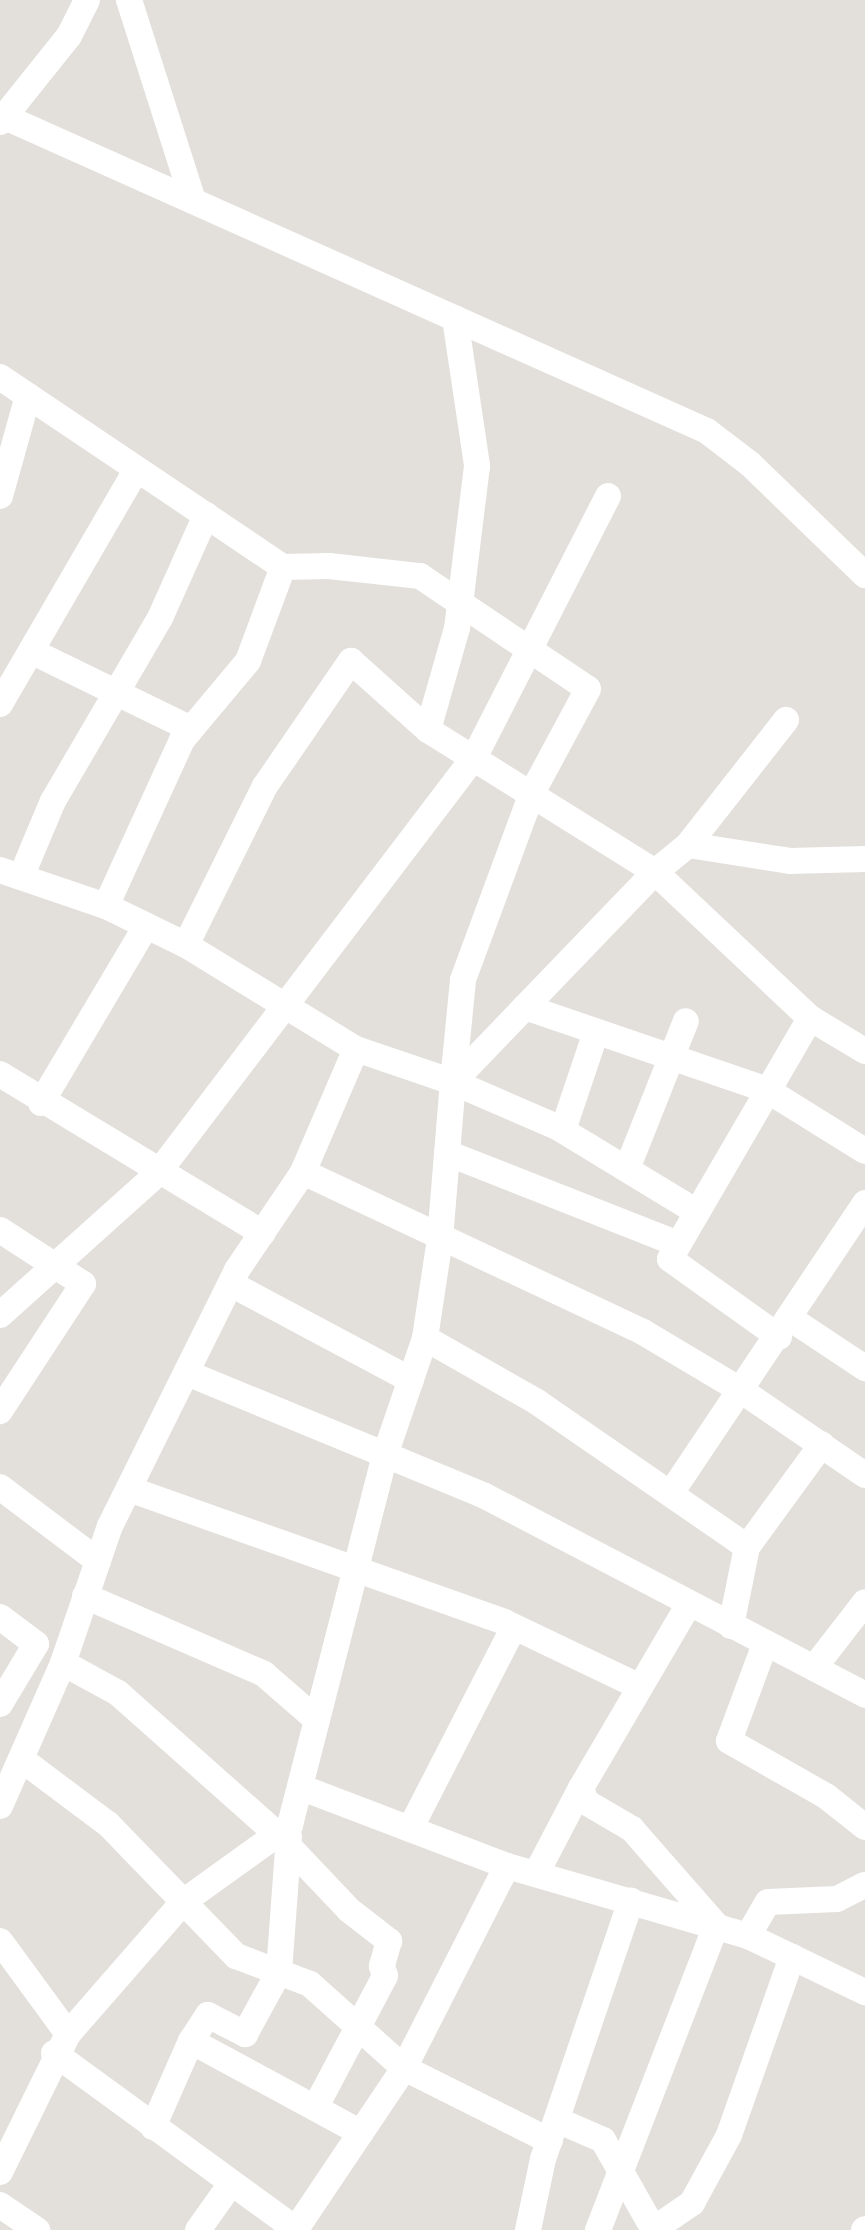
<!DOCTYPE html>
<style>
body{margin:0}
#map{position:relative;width:865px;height:2230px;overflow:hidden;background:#e3dfdb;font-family:"Golos Text",sans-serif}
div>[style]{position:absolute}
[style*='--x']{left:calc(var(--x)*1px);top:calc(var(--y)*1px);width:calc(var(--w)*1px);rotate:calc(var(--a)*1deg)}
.minor>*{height:26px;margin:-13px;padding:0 13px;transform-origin:13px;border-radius:13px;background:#fff}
span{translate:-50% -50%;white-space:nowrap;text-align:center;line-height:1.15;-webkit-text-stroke:6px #f0ece8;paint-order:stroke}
</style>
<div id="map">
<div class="minor">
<div style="--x:129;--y:0;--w:211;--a:72.3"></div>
<div style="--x:5;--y:117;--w:769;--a:24.1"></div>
<div style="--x:707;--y:431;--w:54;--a:37.5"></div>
<div style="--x:750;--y:464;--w:160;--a:44"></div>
<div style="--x:0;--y:122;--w:110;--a:-51.3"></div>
<div style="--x:69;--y:36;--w:40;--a:-63.4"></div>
<div style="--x:455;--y:318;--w:150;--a:81.5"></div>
<div style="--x:477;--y:466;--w:163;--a:97"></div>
<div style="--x:457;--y:628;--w:106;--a:105.9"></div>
<div style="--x:428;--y:730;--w:268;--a:32"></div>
<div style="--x:655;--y:872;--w:213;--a:43.3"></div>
<div style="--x:810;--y:1018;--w:64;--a:31"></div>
<div style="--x:0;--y:377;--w:341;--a:33.9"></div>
<div style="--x:283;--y:567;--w:46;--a:-1.2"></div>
<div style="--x:329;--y:566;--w:92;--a:6.3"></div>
<div style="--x:420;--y:576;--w:202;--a:33.9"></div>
<div style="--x:588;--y:689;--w:118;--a:118.3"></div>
<div style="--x:532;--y:793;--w:199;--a:110.3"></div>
<div style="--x:463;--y:980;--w:102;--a:95.6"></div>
<div style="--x:0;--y:496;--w:104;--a:-74.4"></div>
<div style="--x:31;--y:651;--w:178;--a:26"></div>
<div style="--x:0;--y:704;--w:271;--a:-59.8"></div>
<div style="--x:688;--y:845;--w:159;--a:-51.9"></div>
<div style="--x:0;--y:870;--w:112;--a:18.8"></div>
<div style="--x:106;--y:906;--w:89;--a:26"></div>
<div style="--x:186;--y:945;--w:199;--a:31.5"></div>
<div style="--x:356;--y:1049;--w:102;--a:18.8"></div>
<div style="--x:453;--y:1082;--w:113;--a:23.4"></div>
<div style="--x:557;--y:1127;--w:164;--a:31.3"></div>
<div style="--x:21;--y:877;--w:82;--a:-67.2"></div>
<div style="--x:53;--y:801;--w:212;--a:-59.7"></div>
<div style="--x:160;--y:618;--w:113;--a:-65.9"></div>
<div style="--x:106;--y:906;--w:183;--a:-65.4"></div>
<div style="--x:182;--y:740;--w:103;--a:-50.1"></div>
<div style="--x:248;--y:661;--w:100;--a:-69.6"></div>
<div style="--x:186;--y:945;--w:178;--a:-63.6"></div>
<div style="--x:265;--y:786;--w:152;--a:-55.5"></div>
<div style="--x:351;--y:661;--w:103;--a:41.9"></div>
<div style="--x:525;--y:1007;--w:256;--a:18.9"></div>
<div style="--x:767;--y:1090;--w:115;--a:31.9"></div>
<div style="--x:0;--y:1074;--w:307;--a:31.2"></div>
<div style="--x:41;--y:1103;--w:206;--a:-59.3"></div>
<div style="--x:563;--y:1130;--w:103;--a:-71.4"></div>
<div style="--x:447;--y:1153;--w:248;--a:21.5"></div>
<div style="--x:627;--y:1169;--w:159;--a:-68.3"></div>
<div style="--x:303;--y:1172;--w:376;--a:25.2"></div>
<div style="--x:643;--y:1332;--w:115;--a:30.8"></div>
<div style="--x:742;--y:1391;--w:149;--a:34.3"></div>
<div style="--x:0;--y:1230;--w:99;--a:33"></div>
<div style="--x:83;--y:1284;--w:152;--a:123.2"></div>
<div style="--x:231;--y:1284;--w:204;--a:28.1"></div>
<div style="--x:0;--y:1315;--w:212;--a:-41.9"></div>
<div style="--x:158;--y:1173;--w:524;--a:-52.76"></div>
<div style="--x:475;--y:756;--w:292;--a:-62.9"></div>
<div style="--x:791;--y:1319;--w:89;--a:33.5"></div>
<div style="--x:779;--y:1337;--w:134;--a:-144.4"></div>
<div style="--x:670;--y:1259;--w:279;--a:-59.8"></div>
<div style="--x:425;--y:1338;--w:129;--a:29.7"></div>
<div style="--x:537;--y:1402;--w:255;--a:34.6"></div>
<div style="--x:187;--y:1373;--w:322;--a:22.4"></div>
<div style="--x:485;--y:1496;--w:429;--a:27.6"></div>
<div style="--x:0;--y:1487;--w:123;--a:37.1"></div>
<div style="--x:129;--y:1489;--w:398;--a:19.5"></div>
<div style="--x:504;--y:1622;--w:148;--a:25.5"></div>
<div style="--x:671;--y:1493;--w:349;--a:-56.2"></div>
<div style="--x:85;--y:1596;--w:195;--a:23.5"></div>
<div style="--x:264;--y:1674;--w:70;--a:41"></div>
<div style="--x:0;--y:1617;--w:45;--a:36.9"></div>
<div style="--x:36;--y:1644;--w:70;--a:121"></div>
<div style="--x:731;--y:1626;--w:81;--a:-78.6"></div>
<div style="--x:747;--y:1547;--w:127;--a:-53.9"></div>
<div style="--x:765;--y:1644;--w:103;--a:110.4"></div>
<div style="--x:729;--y:1741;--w:112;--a:29.6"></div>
<div style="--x:826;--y:1796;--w:50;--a:38.5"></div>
<div style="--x:63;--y:1663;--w:63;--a:28.6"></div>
<div style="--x:118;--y:1693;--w:213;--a:41.6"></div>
<div style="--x:277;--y:1834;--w:105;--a:46.5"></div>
<div style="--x:349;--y:1910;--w:51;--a:37.8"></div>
<div style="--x:389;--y:1941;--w:26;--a:106"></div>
<div style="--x:382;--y:1966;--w:10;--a:73"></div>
<div style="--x:385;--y:1976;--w:149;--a:117.9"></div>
<div style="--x:814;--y:1668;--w:83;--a:-52.3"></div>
<div style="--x:21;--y:1759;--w:109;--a:36.8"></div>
<div style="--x:108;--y:1824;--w:184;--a:45.9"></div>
<div style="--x:236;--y:1956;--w:79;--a:20.7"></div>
<div style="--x:310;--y:1984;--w:126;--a:41.8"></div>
<div style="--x:404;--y:2068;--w:163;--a:26.6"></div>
<div style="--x:300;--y:1787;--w:222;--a:20.9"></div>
<div style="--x:507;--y:1866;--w:251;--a:16.2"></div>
<div style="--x:748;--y:1936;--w:130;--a:25.6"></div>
<div style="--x:0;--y:1806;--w:156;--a:-66.2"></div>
<div style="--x:63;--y:1663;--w:145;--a:-71.1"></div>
<div style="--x:110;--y:1526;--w:286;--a:-63.6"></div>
<div style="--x:237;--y:1270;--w:118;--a:-56"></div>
<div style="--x:303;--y:1172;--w:134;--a:-66.7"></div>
<div style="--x:410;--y:1829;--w:227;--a:-62.8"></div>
<div style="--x:536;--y:1874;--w:97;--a:-62.4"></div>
<div style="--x:748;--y:1936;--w:39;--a:-60"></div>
<div style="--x:768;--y:1902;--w:69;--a:-2.5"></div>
<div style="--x:837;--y:1899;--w:31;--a:-27"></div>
<div style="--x:0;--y:1941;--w:115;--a:53.8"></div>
<div style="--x:191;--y:2041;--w:193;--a:28.4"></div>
<div style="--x:54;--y:2053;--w:301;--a:36.1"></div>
<div style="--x:557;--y:2120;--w:50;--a:23.5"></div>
<div style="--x:603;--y:2140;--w:103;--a:60.5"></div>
<div style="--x:153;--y:2127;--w:94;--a:-66.2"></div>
<div style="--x:191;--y:2041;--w:31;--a:-57"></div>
<div style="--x:208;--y:2015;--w:42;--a:27.2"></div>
<div style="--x:245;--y:2034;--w:71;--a:-61.3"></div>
<div style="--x:279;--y:1972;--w:136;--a:-85.8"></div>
<div style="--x:0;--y:2172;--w:154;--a:-63.8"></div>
<div style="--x:68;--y:2034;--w:175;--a:-48.9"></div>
<div style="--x:183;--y:1902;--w:132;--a:-35.7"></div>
<div style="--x:290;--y:1825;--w:382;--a:-75.6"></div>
<div style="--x:385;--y:1455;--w:124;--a:-71.1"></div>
<div style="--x:425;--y:1338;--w:100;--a:-81.4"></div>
<div style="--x:440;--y:1239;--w:158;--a:-85.3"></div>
<div style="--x:453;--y:1082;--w:291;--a:-46.1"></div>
<div style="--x:655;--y:872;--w:43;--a:-39.3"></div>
<div style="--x:688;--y:845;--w:103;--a:8.9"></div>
<div style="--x:790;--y:861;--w:75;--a:-1.5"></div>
<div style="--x:0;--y:2205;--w:45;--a:34"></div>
<div style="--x:296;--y:2229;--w:194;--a:-56.1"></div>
<div style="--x:404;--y:2068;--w:227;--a:-63"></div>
<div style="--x:654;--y:2229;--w:46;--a:-34.4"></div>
<div style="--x:692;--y:2203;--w:77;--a:-61.4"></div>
<div style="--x:729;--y:2135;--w:189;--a:-70.5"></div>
<div style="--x:198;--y:2230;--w:55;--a:-54.6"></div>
<div style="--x:528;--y:2230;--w:73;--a:-78.1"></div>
<div style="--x:543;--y:2159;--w:273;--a:-71.2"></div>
<div style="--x:598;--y:2230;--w:327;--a:-68.8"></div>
<div style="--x:716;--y:1925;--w:128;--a:-131.2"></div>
<div style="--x:632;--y:1829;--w:53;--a:-149.6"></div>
<div style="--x:586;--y:1802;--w:15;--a:-110"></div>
<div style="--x:581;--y:1788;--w:213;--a:-59.6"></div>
<div style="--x:864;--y:2230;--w:1;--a:-45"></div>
</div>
</div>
